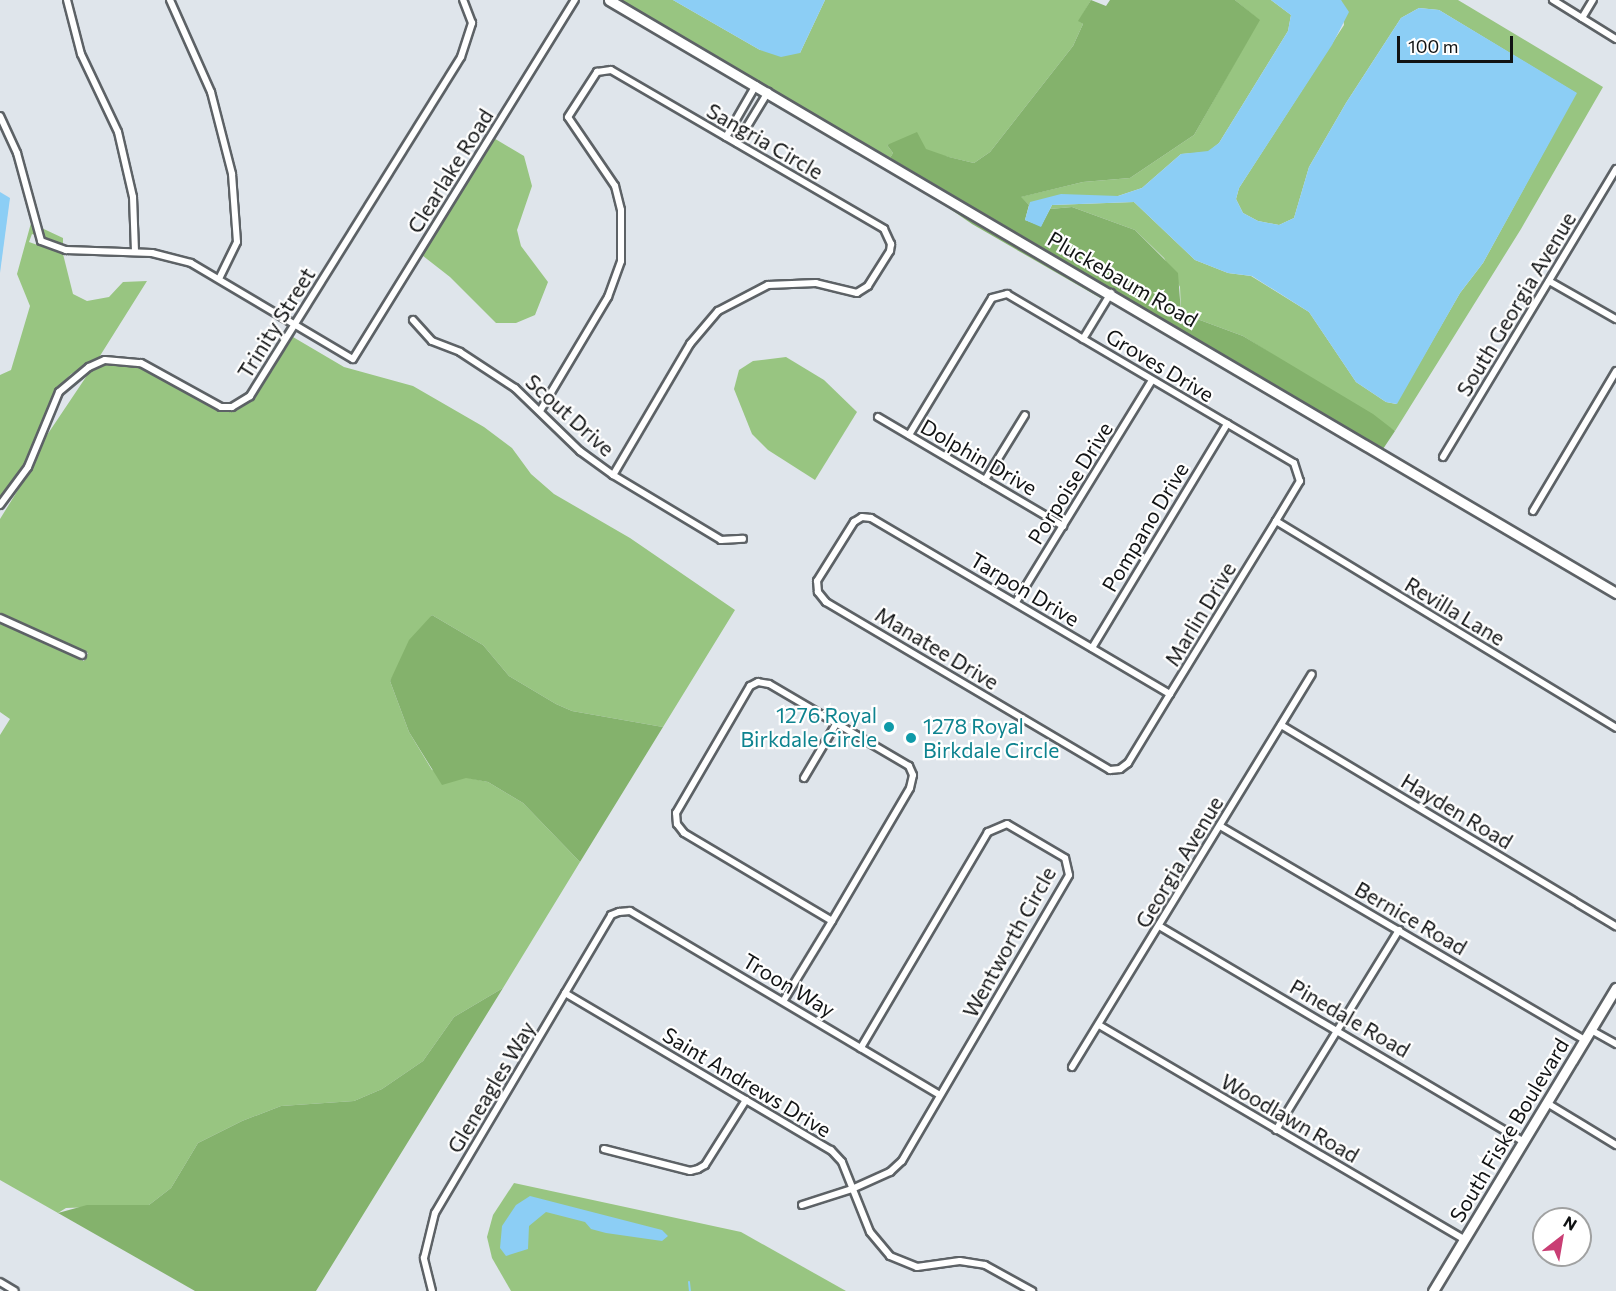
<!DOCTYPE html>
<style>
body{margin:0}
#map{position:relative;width:1616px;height:1291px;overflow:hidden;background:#dfe5eb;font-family:Commissioner,sans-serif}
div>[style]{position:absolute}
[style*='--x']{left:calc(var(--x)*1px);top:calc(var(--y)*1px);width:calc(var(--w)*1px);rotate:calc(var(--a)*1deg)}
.green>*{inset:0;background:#98c581}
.forest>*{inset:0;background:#84b26c}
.water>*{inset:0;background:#8ccef5}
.stream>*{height:2px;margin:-1px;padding:0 1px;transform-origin:1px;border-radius:1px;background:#8ccef5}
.roads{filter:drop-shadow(2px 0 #5d6266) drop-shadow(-2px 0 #5d6266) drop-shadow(0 2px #5d6266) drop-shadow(0 -2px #5d6266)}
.street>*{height:6px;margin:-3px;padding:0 3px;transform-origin:3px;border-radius:3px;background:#fff}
.secondary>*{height:9px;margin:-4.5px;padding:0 4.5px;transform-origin:4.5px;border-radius:4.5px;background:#fff}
.dots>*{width:16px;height:16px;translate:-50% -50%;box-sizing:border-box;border:3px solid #fff;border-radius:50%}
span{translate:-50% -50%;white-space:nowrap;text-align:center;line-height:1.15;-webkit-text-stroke:4.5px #fff;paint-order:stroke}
.street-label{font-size:21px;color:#111314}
.culture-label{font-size:21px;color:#0d838f}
.right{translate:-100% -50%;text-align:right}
.left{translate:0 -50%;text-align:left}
.north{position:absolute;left:1532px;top:1207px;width:60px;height:60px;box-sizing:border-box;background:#fff;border:2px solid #a0a1a1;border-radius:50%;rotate:31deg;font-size:16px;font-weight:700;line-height:24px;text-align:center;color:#111314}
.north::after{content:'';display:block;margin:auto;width:21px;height:27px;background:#c93e74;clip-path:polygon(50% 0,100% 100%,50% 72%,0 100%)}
.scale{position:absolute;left:1397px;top:36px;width:116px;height:27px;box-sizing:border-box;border:3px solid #111314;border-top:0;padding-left:8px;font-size:18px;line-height:21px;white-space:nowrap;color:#111314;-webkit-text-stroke:4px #fff;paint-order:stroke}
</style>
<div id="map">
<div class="green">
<div style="clip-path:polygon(618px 0,673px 0,760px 50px,800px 53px,825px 0,1091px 0,1079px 21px,1083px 24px,1073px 46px,990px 152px,974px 163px,893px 144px,887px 145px,893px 153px,890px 158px)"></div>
<div style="clip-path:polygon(1235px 0,1271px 0,1291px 15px,1288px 31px,1219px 143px,1208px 152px,1181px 154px,1142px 188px,1118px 196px,1029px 205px,1020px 197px,1083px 182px,1130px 178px,1194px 135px,1259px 20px)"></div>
<div style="clip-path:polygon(1341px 0,1458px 0,1603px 87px,1521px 229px,1395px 431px,1243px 336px,1181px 313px,1180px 287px,1164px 258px,1135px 230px,1072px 207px,1050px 209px,1052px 205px,1134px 202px,1195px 260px,1228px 273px,1251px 276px,1309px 312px,1356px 382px,1386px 402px,1396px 404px,1460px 293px,1483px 263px,1576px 93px,1439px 10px,1419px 8px,1401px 18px,1346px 103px,1309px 167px,1294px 218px,1279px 225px,1258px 221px,1243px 213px,1236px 199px,1239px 188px,1344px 25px)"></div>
<div style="clip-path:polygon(492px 137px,524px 156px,532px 186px,517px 230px,521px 246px,548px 282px,535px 315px,516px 323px,496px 323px,450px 277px,418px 252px)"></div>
<div style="clip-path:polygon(31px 223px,63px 238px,63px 245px,32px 234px,29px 242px,63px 254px,73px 294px,87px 301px,109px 297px,123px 282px,147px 281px,98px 359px,71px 374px,56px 390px,25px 465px,0 499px,0 375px,11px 370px,30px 306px,17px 274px)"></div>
<div style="clip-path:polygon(293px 337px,344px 367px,413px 386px,484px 427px,512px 448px,531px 474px,554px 494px,630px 538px,735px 610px,663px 727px,572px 711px,556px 704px,509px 676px,483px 645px,432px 615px,390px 681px,409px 732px,432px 770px,488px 782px,523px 803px,580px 862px,503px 988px,454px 1017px,423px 1061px,382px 1089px,354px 1101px,281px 1106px,242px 1121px,198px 1143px,171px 1188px,149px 1205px,66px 1208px,58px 1213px,0 1180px,0 735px,10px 719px,0 712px,0 623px,84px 661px,88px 653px,0 613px,0 519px,31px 469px,41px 444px,90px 371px,106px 364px,140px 368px,219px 411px,232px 411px,253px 399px)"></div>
<div style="clip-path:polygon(786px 357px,824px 380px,857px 412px,815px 480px,768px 450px,752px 434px,734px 389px,739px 370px,753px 361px)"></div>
<div style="clip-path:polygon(514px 1183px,741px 1232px,846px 1291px,511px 1291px,492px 1258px,487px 1237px,493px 1215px)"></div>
</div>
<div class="forest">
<div style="clip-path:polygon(1091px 0,1106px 6px,1110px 0,1235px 0,1260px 20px,1194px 135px,1130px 178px,1083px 182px,1021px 197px,1029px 205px,1025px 220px,1041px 226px,1050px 209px,1072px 207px,1135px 230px,1178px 273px,1181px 313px,1243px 336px,1373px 414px,1395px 431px,1383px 449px,890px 158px,893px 153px,887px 145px,917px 132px,926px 149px,949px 157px,974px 163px,990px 152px,1073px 46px,1083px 24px,1078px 21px)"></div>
<div style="clip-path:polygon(895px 171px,1105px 294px,1102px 299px,972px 224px)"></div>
<div style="clip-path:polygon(432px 615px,483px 645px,509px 676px,556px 704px,572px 711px,663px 727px,580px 862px,523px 803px,488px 782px,466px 778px,442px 785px,409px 732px,390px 681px,409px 640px)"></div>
<div style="clip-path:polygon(503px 988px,316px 1291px,195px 1291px,58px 1213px,87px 1205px,149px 1205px,171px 1188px,198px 1143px,242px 1121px,281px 1106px,354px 1101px,382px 1089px,423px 1061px,454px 1017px)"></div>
</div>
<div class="water">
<div style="clip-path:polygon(673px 0,825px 0,800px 53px,781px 57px,760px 50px)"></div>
<div style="clip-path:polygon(1271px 0,1341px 0,1349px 12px,1332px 45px,1239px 188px,1236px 199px,1243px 213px,1258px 221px,1279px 225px,1294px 218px,1309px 167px,1346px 103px,1401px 18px,1419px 8px,1439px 10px,1577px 93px,1483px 263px,1460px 293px,1397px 404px,1386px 402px,1356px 382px,1309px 312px,1252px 276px,1228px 273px,1195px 260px,1134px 202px,1052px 205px,1041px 227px,1025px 220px,1030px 202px,1061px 194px,1118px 196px,1142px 188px,1181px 154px,1208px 151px,1219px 143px,1288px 31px,1291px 15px)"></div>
<div style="clip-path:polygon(0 192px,10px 198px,0 273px)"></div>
<div style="clip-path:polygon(530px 1196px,662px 1230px,668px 1236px,662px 1241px,606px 1233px,591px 1229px,585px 1222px,546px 1212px,529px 1226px,528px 1249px,506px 1256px,500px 1248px,502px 1226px,516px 1205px)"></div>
</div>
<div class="stream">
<div style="--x:689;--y:1282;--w:9;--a:84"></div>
</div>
<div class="roads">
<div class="street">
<div style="--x:67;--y:0;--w:56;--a:75.5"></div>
<div style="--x:81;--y:54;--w:86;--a:64.6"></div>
<div style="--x:118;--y:132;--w:67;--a:77"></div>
<div style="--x:133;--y:197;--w:55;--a:87.9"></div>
<div style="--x:170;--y:0;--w:101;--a:66"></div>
<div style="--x:211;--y:92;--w:85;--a:75.6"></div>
<div style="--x:232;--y:174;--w:68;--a:85.8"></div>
<div style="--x:237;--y:242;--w:39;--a:116"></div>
<div style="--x:1553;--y:0;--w:74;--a:31.8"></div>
<div style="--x:1582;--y:18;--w:21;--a:-59"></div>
<div style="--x:0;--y:116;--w:41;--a:65.3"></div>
<div style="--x:17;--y:153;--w:91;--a:74.7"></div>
<div style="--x:41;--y:241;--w:27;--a:20"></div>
<div style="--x:66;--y:250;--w:86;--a:2"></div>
<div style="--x:152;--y:253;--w:40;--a:14.4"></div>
<div style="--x:191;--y:263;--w:188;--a:30.7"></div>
<div style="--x:353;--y:359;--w:422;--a:-58.3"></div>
<div style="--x:726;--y:137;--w:60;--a:-60"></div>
<div style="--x:737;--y:143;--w:60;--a:-58.7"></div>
<div style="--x:1549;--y:281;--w:77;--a:29.6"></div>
<div style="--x:413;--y:320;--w:28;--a:48"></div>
<div style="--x:432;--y:341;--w:30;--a:21"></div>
<div style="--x:460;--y:352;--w:66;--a:33.2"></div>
<div style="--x:515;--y:388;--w:91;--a:44.1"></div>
<div style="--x:580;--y:451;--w:41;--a:36"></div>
<div style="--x:613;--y:475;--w:126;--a:31"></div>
<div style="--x:721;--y:540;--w:22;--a:-3"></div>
<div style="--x:1083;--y:339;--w:54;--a:-58.7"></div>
<div style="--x:540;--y:411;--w:133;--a:-59.2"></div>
<div style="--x:608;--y:297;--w:38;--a:-70"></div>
<div style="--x:621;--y:261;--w:51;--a:-90"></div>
<div style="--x:621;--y:210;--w:25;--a:-104"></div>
<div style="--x:615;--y:186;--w:83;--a:-124.3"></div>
<div style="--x:568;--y:117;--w:54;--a:-57.2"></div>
<div style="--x:597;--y:72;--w:14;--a:-8"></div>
<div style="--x:611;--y:70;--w:316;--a:30.2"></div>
<div style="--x:884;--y:229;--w:17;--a:65"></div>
<div style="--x:891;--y:244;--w:7;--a:98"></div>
<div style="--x:890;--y:251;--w:41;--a:122.2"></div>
<div style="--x:868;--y:286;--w:13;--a:148"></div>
<div style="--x:857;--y:293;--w:42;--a:-166.3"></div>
<div style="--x:816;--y:283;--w:48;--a:177.6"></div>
<div style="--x:768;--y:285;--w:56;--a:152.5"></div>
<div style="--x:718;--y:311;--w:43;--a:130.3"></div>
<div style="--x:690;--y:344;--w:152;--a:120.4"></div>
<div style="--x:878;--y:417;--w:215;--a:30.5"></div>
<div style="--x:909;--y:435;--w:160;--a:-58.8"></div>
<div style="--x:992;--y:298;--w:16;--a:-15"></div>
<div style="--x:1007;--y:294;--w:333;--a:30.5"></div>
<div style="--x:1294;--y:463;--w:19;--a:72"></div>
<div style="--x:1300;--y:481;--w:47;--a:121"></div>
<div style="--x:1276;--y:521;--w:203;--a:121.5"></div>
<div style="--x:1170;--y:694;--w:81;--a:121.3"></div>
<div style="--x:1128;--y:763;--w:10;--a:143"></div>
<div style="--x:1120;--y:769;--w:10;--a:174"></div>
<div style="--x:1110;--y:770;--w:330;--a:-149.4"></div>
<div style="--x:826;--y:602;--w:13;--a:-129"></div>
<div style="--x:818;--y:592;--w:11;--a:-95"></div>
<div style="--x:817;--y:581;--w:70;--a:-57.9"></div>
<div style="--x:854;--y:522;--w:9;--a:-32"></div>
<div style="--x:862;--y:517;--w:9;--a:6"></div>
<div style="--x:871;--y:518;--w:347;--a:30.5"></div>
<div style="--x:1443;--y:457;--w:336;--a:-59"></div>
<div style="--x:985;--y:480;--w:76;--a:-58.4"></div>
<div style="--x:0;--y:505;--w:47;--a:-53.6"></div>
<div style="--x:28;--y:467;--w:81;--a:-67.5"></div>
<div style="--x:59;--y:392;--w:39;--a:-40"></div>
<div style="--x:89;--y:367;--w:17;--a:-24"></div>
<div style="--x:105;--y:360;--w:36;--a:5"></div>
<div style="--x:141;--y:363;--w:91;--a:28.8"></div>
<div style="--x:221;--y:407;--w:11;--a:0"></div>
<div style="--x:232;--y:407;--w:21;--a:-31"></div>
<div style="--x:250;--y:396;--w:399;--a:-58.1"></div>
<div style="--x:461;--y:57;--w:36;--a:-72"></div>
<div style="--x:472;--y:23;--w:25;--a:-111"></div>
<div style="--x:1533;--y:511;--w:163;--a:-59.3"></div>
<div style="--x:1276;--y:521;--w:398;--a:31.3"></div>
<div style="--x:1016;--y:602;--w:260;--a:-58.5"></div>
<div style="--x:0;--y:618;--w:90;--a:24.3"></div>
<div style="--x:1092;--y:648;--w:262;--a:-58.9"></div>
<div style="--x:1281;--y:725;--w:391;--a:31"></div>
<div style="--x:804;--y:778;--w:63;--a:-59.3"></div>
<div style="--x:1220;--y:826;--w:423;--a:30.4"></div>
<div style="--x:1159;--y:926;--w:423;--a:30.6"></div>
<div style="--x:565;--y:993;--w:309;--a:30.6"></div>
<div style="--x:831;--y:1150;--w:16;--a:47"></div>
<div style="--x:842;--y:1162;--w:75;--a:68.2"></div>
<div style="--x:870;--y:1232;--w:31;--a:50"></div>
<div style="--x:890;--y:1256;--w:29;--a:22"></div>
<div style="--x:917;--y:1267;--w:43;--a:-7.9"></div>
<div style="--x:960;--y:1261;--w:25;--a:9"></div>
<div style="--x:985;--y:1265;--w:54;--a:29"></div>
<div style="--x:784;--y:1000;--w:92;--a:-58.7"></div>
<div style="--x:832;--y:921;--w:154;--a:-59.6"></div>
<div style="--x:910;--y:788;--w:13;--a:-77"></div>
<div style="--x:913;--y:775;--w:10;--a:-114"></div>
<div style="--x:909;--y:766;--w:162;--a:-149.6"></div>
<div style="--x:769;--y:684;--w:11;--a:-170"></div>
<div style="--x:758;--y:682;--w:9;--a:153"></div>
<div style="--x:750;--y:686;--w:147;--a:120.2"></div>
<div style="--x:676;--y:813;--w:11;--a:85"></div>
<div style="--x:677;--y:824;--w:11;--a:52"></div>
<div style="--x:684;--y:833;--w:172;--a:30.7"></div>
<div style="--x:1099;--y:1025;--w:423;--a:30.4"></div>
<div style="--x:1591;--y:1030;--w:29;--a:29"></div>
<div style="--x:1072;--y:1067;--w:460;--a:-58.6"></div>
<div style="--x:1547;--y:1103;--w:81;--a:31.3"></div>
<div style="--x:1276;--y:1130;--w:235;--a:-58.4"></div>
<div style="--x:604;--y:1149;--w:89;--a:14.3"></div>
<div style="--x:690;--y:1171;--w:8;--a:-14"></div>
<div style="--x:698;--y:1169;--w:8;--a:-30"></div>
<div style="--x:705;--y:1165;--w:77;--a:-57.8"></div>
<div style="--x:802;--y:1205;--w:52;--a:-17.7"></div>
<div style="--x:852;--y:1189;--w:42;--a:-24.1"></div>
<div style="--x:890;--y:1172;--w:16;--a:-43"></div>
<div style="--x:902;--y:1161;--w:331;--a:-59.7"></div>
<div style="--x:1069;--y:875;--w:17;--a:-103"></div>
<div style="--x:1065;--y:858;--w:67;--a:-149.6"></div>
<div style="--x:1007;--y:824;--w:21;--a:157"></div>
<div style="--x:988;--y:832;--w:251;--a:120.5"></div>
<div style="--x:0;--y:1282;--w:17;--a:31"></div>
<div style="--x:432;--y:1291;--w:34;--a:-104"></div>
<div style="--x:424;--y:1258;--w:46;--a:-76.3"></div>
<div style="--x:435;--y:1213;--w:346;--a:-59.4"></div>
<div style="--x:611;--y:915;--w:9;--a:-21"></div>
<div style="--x:619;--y:912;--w:11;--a:-5"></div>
<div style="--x:630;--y:911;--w:360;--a:30.7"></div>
</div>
<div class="secondary">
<div style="--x:609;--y:0;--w:1169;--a:30.49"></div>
<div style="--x:1433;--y:1291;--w:354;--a:-58.9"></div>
</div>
</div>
<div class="dots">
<div style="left:889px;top:727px;background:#0f9aa8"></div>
<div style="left:911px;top:738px;background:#0f9aa8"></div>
</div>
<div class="street-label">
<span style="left:765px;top:141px;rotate:30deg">Sangria Circle</span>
<span style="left:450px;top:171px;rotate:-58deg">Clearlake Road</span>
<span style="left:1123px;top:279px;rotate:30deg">Pluckebaum Road</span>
<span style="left:1516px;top:304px;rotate:-59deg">South Georgia Avenue</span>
<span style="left:276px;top:323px;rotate:-58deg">Trinity Street</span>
<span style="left:1160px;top:365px;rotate:31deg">Groves Drive</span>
<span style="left:570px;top:415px;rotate:42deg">Scout Drive</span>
<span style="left:979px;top:457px;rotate:30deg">Dolphin Drive</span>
<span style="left:1070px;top:483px;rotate:-58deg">Porpoise Drive</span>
<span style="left:1145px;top:527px;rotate:-59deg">Pompano Drive</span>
<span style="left:1025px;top:589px;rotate:31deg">Tarpon Drive</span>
<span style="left:1455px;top:611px;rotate:31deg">Revilla Lane</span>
<span style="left:1200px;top:614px;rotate:-59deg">Marlin Drive</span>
<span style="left:937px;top:648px;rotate:31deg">Manatee Drive</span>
<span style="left:1457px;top:811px;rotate:31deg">Hayden Road</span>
<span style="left:1179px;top:862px;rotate:-59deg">Georgia Avenue</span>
<span style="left:1411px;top:918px;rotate:30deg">Bernice Road</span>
<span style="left:1009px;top:942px;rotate:-61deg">Wentworth Circle</span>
<span style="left:789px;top:985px;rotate:31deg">Troon Way</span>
<span style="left:1350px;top:1018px;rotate:30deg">Pinedale Road</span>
<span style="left:747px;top:1082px;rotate:31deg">Saint Andrews Drive</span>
<span style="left:491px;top:1087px;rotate:-59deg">Gleneagles Way</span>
<span style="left:1290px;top:1118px;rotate:30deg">Woodlawn Road</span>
<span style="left:1509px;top:1130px;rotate:-59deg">South Fiske Boulevard</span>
</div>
<div class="culture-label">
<span class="right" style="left:877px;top:727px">1276 Royal<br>Birkdale Circle</span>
<span class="left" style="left:923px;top:738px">1278 Royal<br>Birkdale Circle</span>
</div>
<div class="north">N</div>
<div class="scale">100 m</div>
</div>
